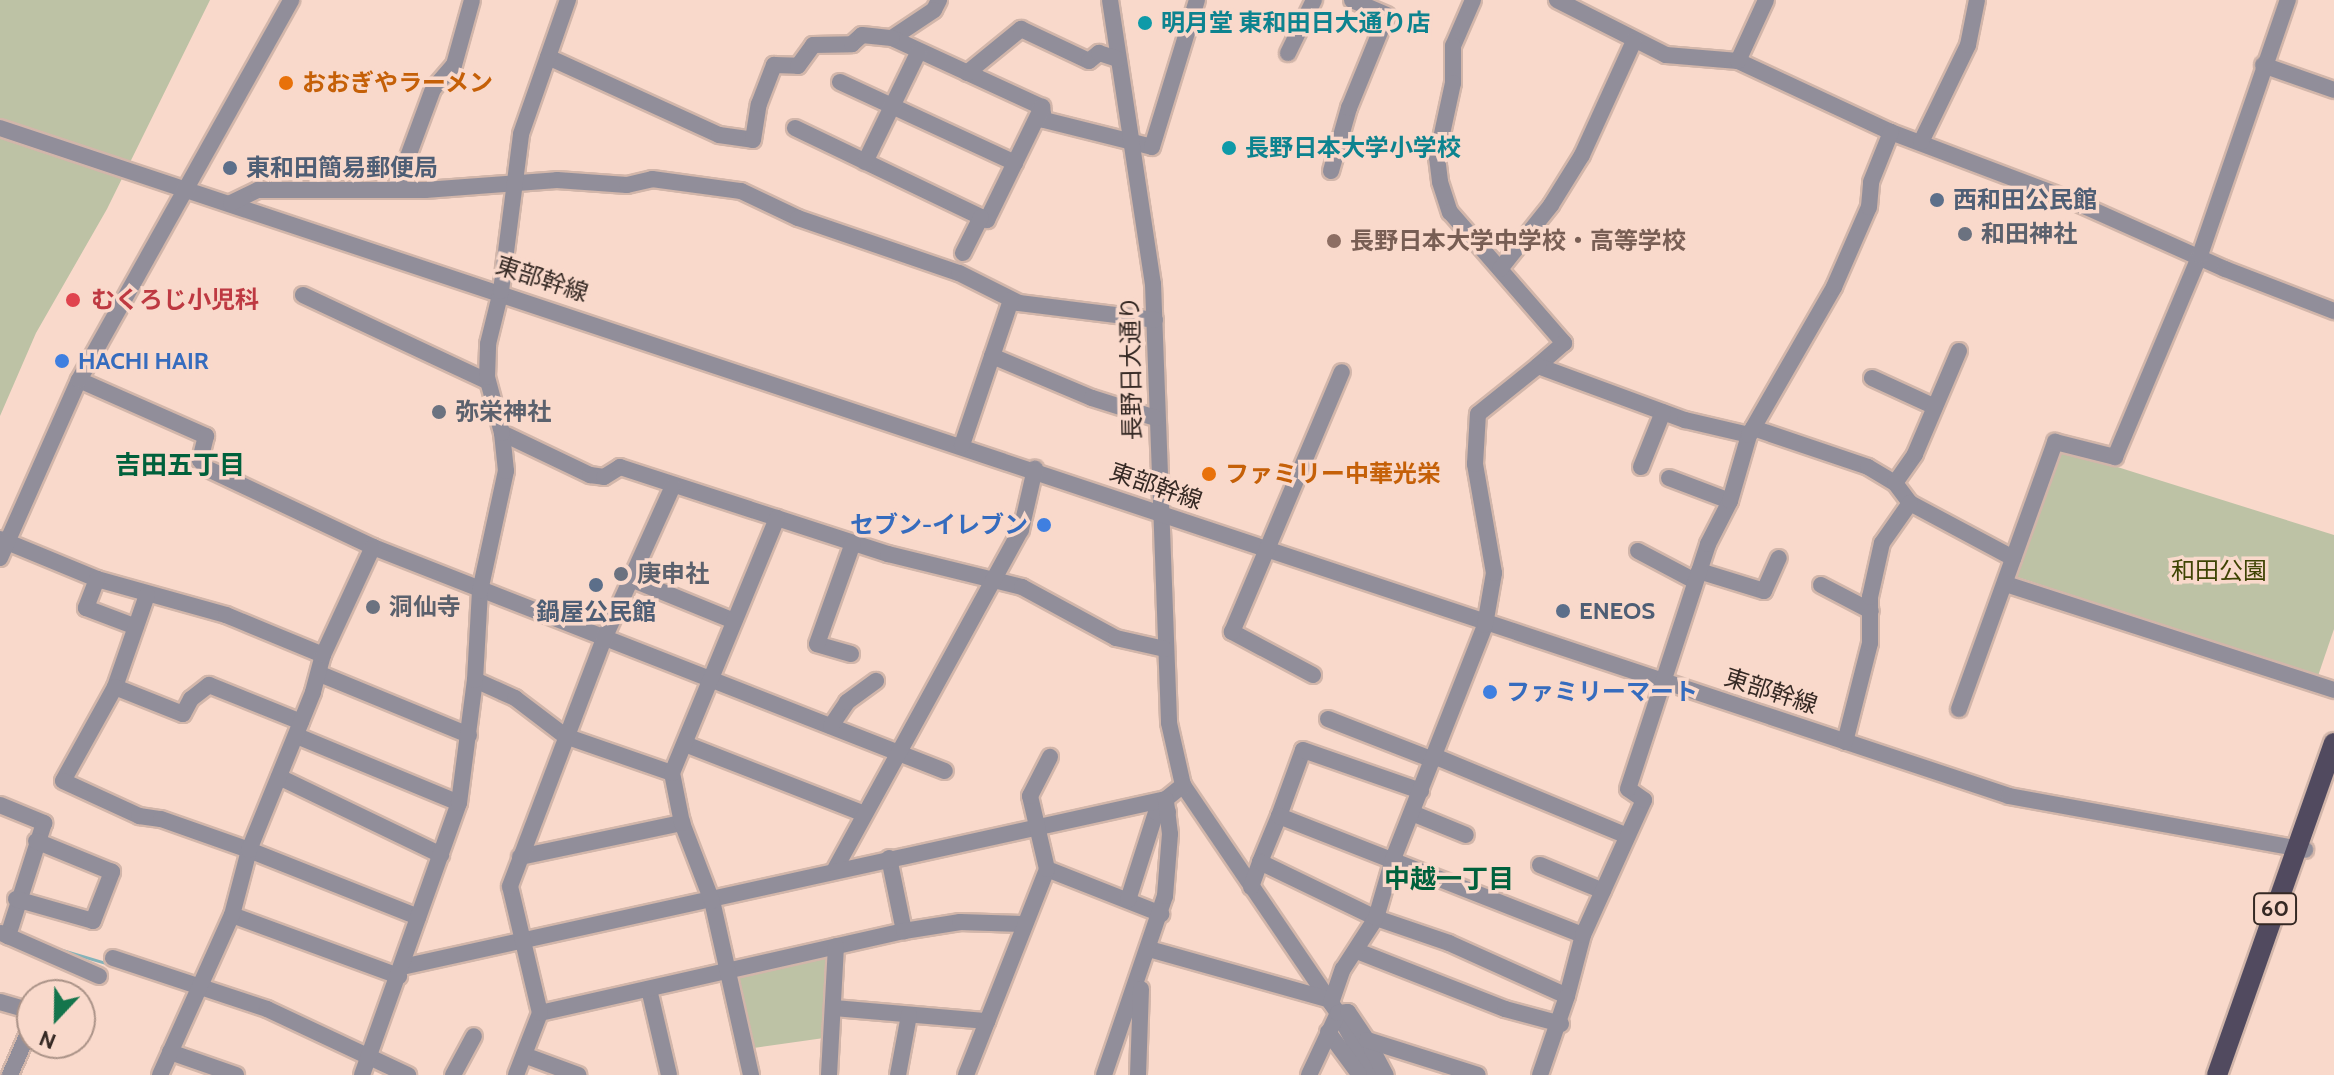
<!DOCTYPE html>
<meta charset="utf-8">
<style>
body{margin:0}
#map{position:relative;width:2334px;height:1075px;overflow:hidden;background:#f9d9cb;font-family:Cabin,"Noto Sans JP",sans-serif}
div>[style]{position:absolute}
[style*='--x']{left:calc(var(--x)*1px);top:calc(var(--y)*1px);width:calc(var(--w)*1px);rotate:calc(var(--a)*1deg)}
.green>*{inset:0;background:#bdc2a5}
.stream>*{height:3px;margin:-1.5px;padding:0 1.5px;transform-origin:1.5px;border-radius:1.5px;background:#84b3b9}
.roads{filter:drop-shadow(2px 0 #d2b6aa) drop-shadow(-2px 0 #d2b6aa) drop-shadow(0 2px #d2b6aa) drop-shadow(0 -2px #d2b6aa)}
.minor>*{height:16px;margin:-8px;padding:0 8px;transform-origin:8px;border-radius:8px;background:#918e9a}
.major>*{height:20px;margin:-10px;padding:0 10px;transform-origin:10px;border-radius:10px;background:#514a5f}
.dots>*{width:22px;height:22px;translate:-50% -50%;box-sizing:border-box;border:4px solid #f9d9cb;border-radius:50%}
span{translate:-50% -50%;white-space:nowrap;text-align:center;line-height:1.15;-webkit-text-stroke:7px #f9d9cb;paint-order:stroke}
.shield-label span{padding:2px 6px;background:#f9d9cb;border:2px solid;border-radius:6px;-webkit-text-stroke-width:0}
.shield-label{font-size:22px;color:#352924;font-weight:700}
.culture-label{font-size:24px;color:#0d838f;font-weight:700}
.left{translate:0 -50%;text-align:left}
.food-label{font-size:24px;color:#c56008;font-weight:700}
.service-label{font-size:24px;color:#4e5e75;font-weight:700}
.worship-label{font-size:24px;color:#5b616d;font-weight:700}
.education-label{font-size:24px;color:#785e54;font-weight:700}
.street-label{font-size:24px;color:#352924}
.health-label{font-size:24px;color:#be3a42;font-weight:700}
.shop-label{font-size:24px;color:#366cbe;font-weight:700}
.right{translate:-100% -50%;text-align:right}
.park-label{font-size:24px;color:#3e4303}
.neighbourhood-label{font-size:26px;color:#00613c;font-weight:700}
.north{position:absolute;left:16px;top:979px;width:80px;height:80px;box-sizing:border-box;background:#f9d9cb;border:2px solid #ab9388;border-radius:50%;rotate:202deg;font-size:22px;font-weight:700;line-height:32px;text-align:center;color:#352924}
.north::after{content:'';display:block;margin:auto;width:28px;height:36px;background:#14754c;clip-path:polygon(50% 0,100% 100%,50% 72%,0 100%)}
</style>
<div id="map">
<div class="green">
<div style="clip-path:polygon(0 0,210px 0,107px 209px,36px 333px,0 416px)"></div>
<div style="clip-path:polygon(2060px 449px,2334px 535px,2334px 629px,2318px 676px,2017px 577px)"></div>
<div style="clip-path:polygon(827px 954px,824px 1038px,754px 1048px,737px 976px)"></div>
</div>
<div class="stream">
<div style="--x:52;--y:947;--w:59;--a:16.6"></div>
</div>
<div class="roads">
<div class="minor">
<div style="--x:939;--y:0;--w:11;--a:117"></div>
<div style="--x:934;--y:10;--w:50;--a:146.3"></div>
<div style="--x:892;--y:38;--w:165;--a:24.7"></div>
<div style="--x:1042;--y:107;--w:13;--a:81"></div>
<div style="--x:1044;--y:120;--w:111;--a:14"></div>
<div style="--x:1152;--y:147;--w:154;--a:-73"></div>
<div style="--x:1110;--y:0;--w:287;--a:81.4"></div>
<div style="--x:1153;--y:284;--w:439;--a:87.9"></div>
<div style="--x:1169;--y:723;--w:64;--a:77.3"></div>
<div style="--x:1183;--y:785;--w:276;--a:55.8"></div>
<div style="--x:1338;--y:1013;--w:71;--a:61.3"></div>
<div style="--x:1473;--y:0;--w:50;--a:113.5"></div>
<div style="--x:1453;--y:46;--w:37;--a:90"></div>
<div style="--x:1453;--y:83;--w:76;--a:102.2"></div>
<div style="--x:1437;--y:157;--w:25;--a:83"></div>
<div style="--x:1440;--y:182;--w:32;--a:72"></div>
<div style="--x:1450;--y:212;--w:174;--a:49"></div>
<div style="--x:1564;--y:343;--w:35;--a:139"></div>
<div style="--x:1538;--y:366;--w:157;--a:20.2"></div>
<div style="--x:1685;--y:420;--w:66;--a:13.2"></div>
<div style="--x:1557;--y:0;--w:122;--a:26.8"></div>
<div style="--x:1666;--y:55;--w:72;--a:4.8"></div>
<div style="--x:1738;--y:61;--w:169;--a:24.9"></div>
<div style="--x:1891;--y:132;--w:187;--a:20.7"></div>
<div style="--x:2066;--y:198;--w:174;--a:24.1"></div>
<div style="--x:2225;--y:269;--w:117;--a:21.1"></div>
<div style="--x:1288;--y:53;--w:59;--a:-63.9"></div>
<div style="--x:548;--y:57;--w:188;--a:24.5"></div>
<div style="--x:719;--y:135;--w:34;--a:8"></div>
<div style="--x:753;--y:140;--w:36;--a:-81"></div>
<div style="--x:759;--y:104;--w:42;--a:-69"></div>
<div style="--x:774;--y:65;--w:24;--a:2"></div>
<div style="--x:798;--y:66;--w:26;--a:-54"></div>
<div style="--x:813;--y:45;--w:39;--a:-1"></div>
<div style="--x:852;--y:44;--w:13;--a:-42"></div>
<div style="--x:862;--y:35;--w:30;--a:6"></div>
<div style="--x:1738;--y:61;--w:67;--a:-65.3"></div>
<div style="--x:2263;--y:65;--w:75;--a:19.4"></div>
<div style="--x:967;--y:73;--w:70;--a:-39.2"></div>
<div style="--x:1021;--y:29;--w:75;--a:25.2"></div>
<div style="--x:1089;--y:61;--w:13;--a:-39"></div>
<div style="--x:1099;--y:53;--w:20;--a:18"></div>
<div style="--x:840;--y:82;--w:193;--a:24.8"></div>
<div style="--x:0;--y:128;--w:2117;--a:18.39"></div>
<div style="--x:2009;--y:796;--w:301;--a:10.3"></div>
<div style="--x:795;--y:128;--w:213;--a:25.6"></div>
<div style="--x:987;--y:220;--w:126;--a:-64"></div>
<div style="--x:1921;--y:142;--w:108;--a:-64.1"></div>
<div style="--x:1968;--y:45;--w:46;--a:-78.7"></div>
<div style="--x:865;--y:162;--w:123;--a:-64.1"></div>
<div style="--x:1331;--y:171;--w:66;--a:-74.1"></div>
<div style="--x:1349;--y:108;--w:100;--a:-67.8"></div>
<div style="--x:1387;--y:15;--w:38;--a:-157"></div>
<div style="--x:396;--y:189;--w:107;--a:-69.7"></div>
<div style="--x:433;--y:89;--w:32;--a:-49"></div>
<div style="--x:454;--y:65;--w:67;--a:-74.5"></div>
<div style="--x:231;--y:203;--w:30;--a:-26"></div>
<div style="--x:258;--y:190;--w:167;--a:0"></div>
<div style="--x:425;--y:190;--w:132;--a:-4.3"></div>
<div style="--x:557;--y:180;--w:70;--a:4.1"></div>
<div style="--x:627;--y:185;--w:26;--a:-13"></div>
<div style="--x:652;--y:179;--w:90;--a:7.7"></div>
<div style="--x:741;--y:191;--w:63;--a:25.3"></div>
<div style="--x:798;--y:218;--w:170;--a:18.9"></div>
<div style="--x:959;--y:273;--w:67;--a:26.6"></div>
<div style="--x:1019;--y:303;--w:137;--a:7.1"></div>
<div style="--x:963;--y:253;--w:40;--a:-63.4"></div>
<div style="--x:1500;--y:269;--w:82;--a:-51.4"></div>
<div style="--x:1551;--y:205;--w:59;--a:-58.2"></div>
<div style="--x:1582;--y:155;--w:125;--a:-65.5"></div>
<div style="--x:303;--y:295;--w:203;--a:25.1"></div>
<div style="--x:992;--y:356;--w:108;--a:22.8"></div>
<div style="--x:1092;--y:398;--w:67;--a:17.4"></div>
<div style="--x:1872;--y:378;--w:69;--a:24.7"></div>
<div style="--x:79;--y:380;--w:139;--a:23.8"></div>
<div style="--x:206;--y:436;--w:25;--a:104"></div>
<div style="--x:200;--y:460;--w:10;--a:53"></div>
<div style="--x:206;--y:468;--w:185;--a:25.3"></div>
<div style="--x:373;--y:547;--w:614;--a:21.39"></div>
<div style="--x:1753;--y:428;--w:121;--a:18.7"></div>
<div style="--x:1868;--y:467;--w:31;--a:31"></div>
<div style="--x:1895;--y:483;--w:25;--a:53"></div>
<div style="--x:1910;--y:503;--w:117;--a:28.1"></div>
<div style="--x:502;--y:433;--w:98;--a:25.5"></div>
<div style="--x:590;--y:475;--w:14;--a:8"></div>
<div style="--x:604;--y:477;--w:19;--a:-32"></div>
<div style="--x:620;--y:467;--w:282;--a:18"></div>
<div style="--x:888;--y:554;--w:138;--a:13.8"></div>
<div style="--x:1022;--y:587;--w:107;--a:28.5"></div>
<div style="--x:1116;--y:638;--w:50;--a:12.7"></div>
<div style="--x:962;--y:445;--w:153;--a:-71.3"></div>
<div style="--x:1641;--y:467;--w:59;--a:-68.2"></div>
<div style="--x:1669;--y:478;--w:65;--a:20.7"></div>
<div style="--x:1895;--y:483;--w:35;--a:-55"></div>
<div style="--x:1915;--y:454;--w:112;--a:-66.9"></div>
<div style="--x:0;--y:539;--w:105;--a:22.4"></div>
<div style="--x:97;--y:579;--w:134;--a:15.6"></div>
<div style="--x:226;--y:615;--w:105;--a:22.4"></div>
<div style="--x:1638;--y:551;--w:64;--a:27.8"></div>
<div style="--x:0;--y:558;--w:195;--a:-66.1"></div>
<div style="--x:79;--y:380;--w:435;--a:-60.8"></div>
<div style="--x:1699;--y:571;--w:68;--a:17.1"></div>
<div style="--x:1764;--y:591;--w:36;--a:-66"></div>
<div style="--x:97;--y:579;--w:31;--a:111"></div>
<div style="--x:86;--y:608;--w:53;--a:20.8"></div>
<div style="--x:631;--y:579;--w:111;--a:22.2"></div>
<div style="--x:2006;--y:584;--w:345;--a:17.9"></div>
<div style="--x:1821;--y:585;--w:56;--a:27.5"></div>
<div style="--x:147;--y:595;--w:97;--a:109.2"></div>
<div style="--x:115;--y:687;--w:73;--a:21.7"></div>
<div style="--x:183;--y:714;--w:17;--a:-62"></div>
<div style="--x:191;--y:699;--w:23;--a:-38"></div>
<div style="--x:209;--y:685;--w:99;--a:21.9"></div>
<div style="--x:851;--y:654;--w:35;--a:-164"></div>
<div style="--x:817;--y:644;--w:107;--a:-70.4"></div>
<div style="--x:320;--y:674;--w:161;--a:22.3"></div>
<div style="--x:1313;--y:675;--w:92;--a:-152"></div>
<div style="--x:1232;--y:632;--w:282;--a:-67.1"></div>
<div style="--x:475;--y:680;--w:44;--a:24.2"></div>
<div style="--x:515;--y:698;--w:63;--a:37.2"></div>
<div style="--x:565;--y:736;--w:113;--a:19.1"></div>
<div style="--x:115;--y:687;--w:107;--a:119"></div>
<div style="--x:63;--y:781;--w:84;--a:24.7"></div>
<div style="--x:139;--y:816;--w:22;--a:8"></div>
<div style="--x:161;--y:819;--w:93;--a:19.4"></div>
<div style="--x:249;--y:850;--w:182;--a:21.6"></div>
<div style="--x:1959;--y:709;--w:284;--a:-70.2"></div>
<div style="--x:2055;--y:442;--w:62;--a:14"></div>
<div style="--x:2115;--y:457;--w:219;--a:-67.2"></div>
<div style="--x:2200;--y:255;--w:270;--a:-71"></div>
<div style="--x:1328;--y:719;--w:113;--a:21.3"></div>
<div style="--x:831;--y:726;--w:29;--a:-56"></div>
<div style="--x:847;--y:702;--w:36;--a:-36"></div>
<div style="--x:297;--y:736;--w:175;--a:22.5"></div>
<div style="--x:1845;--y:742;--w:102;--a:-75.8"></div>
<div style="--x:1870;--y:643;--w:46;--a:-90"></div>
<div style="--x:1870;--y:597;--w:55;--a:-77.5"></div>
<div style="--x:1882;--y:543;--w:49;--a:-55"></div>
<div style="--x:685;--y:744;--w:190;--a:21.3"></div>
<div style="--x:1434;--y:756;--w:209;--a:22.5"></div>
<div style="--x:279;--y:777;--w:180;--a:25.7"></div>
<div style="--x:0;--y:805;--w:48;--a:22.2"></div>
<div style="--x:44;--y:823;--w:119;--a:107.7"></div>
<div style="--x:1412;--y:813;--w:58;--a:22.2"></div>
<div style="--x:1279;--y:816;--w:70;--a:-70"></div>
<div style="--x:1303;--y:750;--w:125;--a:19.2"></div>
<div style="--x:520;--y:857;--w:166;--a:-11.9"></div>
<div style="--x:889;--y:858;--w:75;--a:78.4"></div>
<div style="--x:1260;--y:862;--w:50;--a:-67.6"></div>
<div style="--x:1279;--y:816;--w:326;--a:21.4"></div>
<div style="--x:1540;--y:865;--w:68;--a:22.4"></div>
<div style="--x:1047;--y:869;--w:123;--a:21.5"></div>
<div style="--x:834;--y:871;--w:389;--a:-61.3"></div>
<div style="--x:1021;--y:530;--w:63;--a:-77.1"></div>
<div style="--x:1251;--y:887;--w:27;--a:-70"></div>
<div style="--x:1260;--y:862;--w:129;--a:25.8"></div>
<div style="--x:1376;--y:918;--w:77;--a:18.9"></div>
<div style="--x:1449;--y:943;--w:129;--a:24.2"></div>
<div style="--x:1567;--y:996;--w:63;--a:-75.3"></div>
<div style="--x:1583;--y:935;--w:148;--a:-65.7"></div>
<div style="--x:1644;--y:800;--w:19;--a:-145"></div>
<div style="--x:1628;--y:789;--w:258;--a:-71.9"></div>
<div style="--x:1708;--y:544;--w:48;--a:-62.9"></div>
<div style="--x:1730;--y:501;--w:69;--a:-73.9"></div>
<div style="--x:1749;--y:435;--w:171;--a:-60.1"></div>
<div style="--x:1834;--y:287;--w:87;--a:-66.4"></div>
<div style="--x:1869;--y:207;--w:25;--a:-85"></div>
<div style="--x:1871;--y:182;--w:54;--a:-68.2"></div>
<div style="--x:16;--y:899;--w:80;--a:15.9"></div>
<div style="--x:93;--y:921;--w:53;--a:-68.8"></div>
<div style="--x:112;--y:872;--w:82;--a:-157.8"></div>
<div style="--x:1128;--y:900;--w:92;--a:-72.3"></div>
<div style="--x:1156;--y:812;--w:12;--a:0"></div>
<div style="--x:232;--y:915;--w:178;--a:20.1"></div>
<div style="--x:1;--y:933;--w:107;--a:23.7"></div>
<div style="--x:1149;--y:949;--w:185;--a:15.7"></div>
<div style="--x:1357;--y:951;--w:159;--a:21.4"></div>
<div style="--x:1505;--y:1009;--w:58;--a:15"></div>
<div style="--x:113;--y:958;--w:162;--a:18.3"></div>
<div style="--x:267;--y:1009;--w:156;--a:25.1"></div>
<div style="--x:402;--y:967;--w:782;--a:-12.4"></div>
<div style="--x:1166;--y:799;--w:22;--a:-39"></div>
<div style="--x:649;--y:989;--w:88;--a:76.9"></div>
<div style="--x:0;--y:1002;--w:33;--a:16"></div>
<div style="--x:1331;--y:1003;--w:36;--a:-71"></div>
<div style="--x:1343;--y:969;--w:61;--a:-57.1"></div>
<div style="--x:1376;--y:918;--w:61;--a:-73.9"></div>
<div style="--x:1393;--y:859;--w:251;--a:-68.5"></div>
<div style="--x:1485;--y:625;--w:53;--a:-80.2"></div>
<div style="--x:1494;--y:573;--w:111;--a:-99.9"></div>
<div style="--x:1475;--y:464;--w:50;--a:-86.6"></div>
<div style="--x:1478;--y:414;--w:77;--a:-38.7"></div>
<div style="--x:834;--y:1008;--w:154;--a:4.9"></div>
<div style="--x:540;--y:1013;--w:373;--a:-12.7"></div>
<div style="--x:904;--y:931;--w:57;--a:-9.1"></div>
<div style="--x:960;--y:922;--w:62;--a:1.8"></div>
<div style="--x:1328;--y:1032;--w:52;--a:53.6"></div>
<div style="--x:1367;--y:1040;--w:40;--a:62"></div>
<div style="--x:170;--y:1052;--w:70;--a:19.2"></div>
<div style="--x:524;--y:1055;--w:58;--a:20.3"></div>
<div style="--x:10;--y:1075;--w:56;--a:-66.7"></div>
<div style="--x:160;--y:1075;--w:175;--a:-65.8"></div>
<div style="--x:232;--y:915;--w:67;--a:-75.3"></div>
<div style="--x:249;--y:850;--w:170;--a:-67.9"></div>
<div style="--x:313;--y:692;--w:38;--a:-75"></div>
<div style="--x:323;--y:655;--w:119;--a:-65.2"></div>
<div style="--x:362;--y:1075;--w:289;--a:-70.4"></div>
<div style="--x:459;--y:803;--w:124;--a:-82.6"></div>
<div style="--x:475;--y:680;--w:89;--a:-86.8"></div>
<div style="--x:480;--y:591;--w:123;--a:-77.8"></div>
<div style="--x:506;--y:471;--w:38;--a:-96"></div>
<div style="--x:502;--y:433;--w:58;--a:-105"></div>
<div style="--x:487;--y:377;--w:33;--a:-88"></div>
<div style="--x:488;--y:344;--w:55;--a:-76.2"></div>
<div style="--x:501;--y:291;--w:158;--a:-82.7"></div>
<div style="--x:521;--y:134;--w:142;--a:-70.7"></div>
<div style="--x:453;--y:1075;--w:44;--a:-61.7"></div>
<div style="--x:516;--y:1075;--w:66;--a:-68.8"></div>
<div style="--x:540;--y:1013;--w:130;--a:-103.3"></div>
<div style="--x:510;--y:886;--w:262;--a:-69.2"></div>
<div style="--x:603;--y:641;--w:170;--a:-65.7"></div>
<div style="--x:751;--y:1075;--w:178;--a:-102.6"></div>
<div style="--x:712;--y:901;--w:84;--a:-111"></div>
<div style="--x:682;--y:823;--w:51;--a:-101.3"></div>
<div style="--x:672;--y:773;--w:276;--a:-67.6"></div>
<div style="--x:829;--y:1075;--w:129;--a:-86.9"></div>
<div style="--x:898;--y:1075;--w:61;--a:-79.6"></div>
<div style="--x:966;--y:1075;--w:221;--a:-68.5"></div>
<div style="--x:1047;--y:869;--w:75;--a:-103.1"></div>
<div style="--x:1030;--y:796;--w:44;--a:-62.9"></div>
<div style="--x:1104;--y:1075;--w:189;--a:-71.2"></div>
<div style="--x:1165;--y:896;--w:62;--a:-85.4"></div>
<div style="--x:1170;--y:834;--w:35;--a:-97"></div>
<div style="--x:1138;--y:1075;--w:86;--a:-88"></div>
<div style="--x:1309;--y:1075;--w:68;--a:-64.9"></div>
<div style="--x:1338;--y:1013;--w:10;--a:-6"></div>
<div style="--x:1348;--y:1012;--w:34;--a:56"></div>
<div style="--x:1367;--y:1040;--w:116;--a:17.5"></div>
<div style="--x:1540;--y:1075;--w:83;--a:-71.1"></div>
</div>
<div class="major">
<div style="--x:2217;--y:1075;--w:352;--a:-70.6"></div>
</div>
</div>
<div class="dots">
<div style="left:1145px;top:23px;background:#0f9aa8"></div>
<div style="left:286px;top:83px;background:#e8710a"></div>
<div style="left:1229px;top:148px;background:#0f9aa8"></div>
<div style="left:230px;top:168px;background:#5c6f8a"></div>
<div style="left:1937px;top:200px;background:#5c6f8a"></div>
<div style="left:1965px;top:234px;background:#6b7280"></div>
<div style="left:1334px;top:241px;background:#8d6e63"></div>
<div style="left:73px;top:300px;background:#e0444e"></div>
<div style="left:62px;top:361px;background:#3f7fe0"></div>
<div style="left:439px;top:412px;background:#6b7280"></div>
<div style="left:1209px;top:474px;background:#e8710a"></div>
<div style="left:1044px;top:525px;background:#3f7fe0"></div>
<div style="left:621px;top:574px;background:#6b7280"></div>
<div style="left:596px;top:585px;background:#5c6f8a"></div>
<div style="left:373px;top:607px;background:#6b7280"></div>
<div style="left:1563px;top:611px;background:#5c6f8a"></div>
<div style="left:1490px;top:692px;background:#3f7fe0"></div>
</div>
<div class="shield-label">
<span style="left:2275px;top:909px">60</span>
</div>
<div class="culture-label">
<span class="left" style="left:1161px;top:23px">明月堂 東和田日大通り店</span>
<span class="left" style="left:1245px;top:148px">長野日本大学小学校</span>
</div>
<div class="food-label">
<span class="left" style="left:302px;top:83px">おおぎやラーメン</span>
<span class="left" style="left:1225px;top:474px">ファミリー中華光栄</span>
</div>
<div class="service-label">
<span class="left" style="left:246px;top:168px">東和田簡易郵便局</span>
<span class="left" style="left:1953px;top:200px">西和田公民館</span>
<span class="left" style="left:1579px;top:611px">ENEOS</span>
<span style="left:596px;top:612px">鍋屋公民館</span>
</div>
<div class="worship-label">
<span class="left" style="left:1981px;top:234px">和田神社</span>
<span class="left" style="left:455px;top:412px">弥栄神社</span>
<span class="left" style="left:637px;top:574px">庚申社</span>
<span class="left" style="left:389px;top:607px">洞仙寺</span>
</div>
<div class="education-label">
<span class="left" style="left:1350px;top:241px">長野日本大学中学校・高等学校</span>
</div>
<div class="street-label">
<span style="left:542px;top:279px;rotate:18deg">東部幹線</span>
<span style="left:1131px;top:368px;rotate:-91deg">長野日大通り</span>
<span style="left:1156px;top:486px;rotate:19deg">東部幹線</span>
<span style="left:1771px;top:691px;rotate:18deg">東部幹線</span>
</div>
<div class="health-label">
<span class="left" style="left:91px;top:300px">むくろじ小児科</span>
</div>
<div class="shop-label">
<span class="left" style="left:78px;top:361px">HACHI HAIR</span>
<span class="right" style="left:1028px;top:525px">セブン-イレブン</span>
<span class="left" style="left:1506px;top:692px">ファミリーマート</span>
</div>
<div class="park-label">
<span style="left:2219px;top:571px">和田公園</span>
</div>
<div class="neighbourhood-label">
<span style="left:180px;top:466px">吉田五丁目</span>
<span style="left:1449px;top:880px">中越一丁目</span>
</div>
<div class="north">N</div>
</div>
